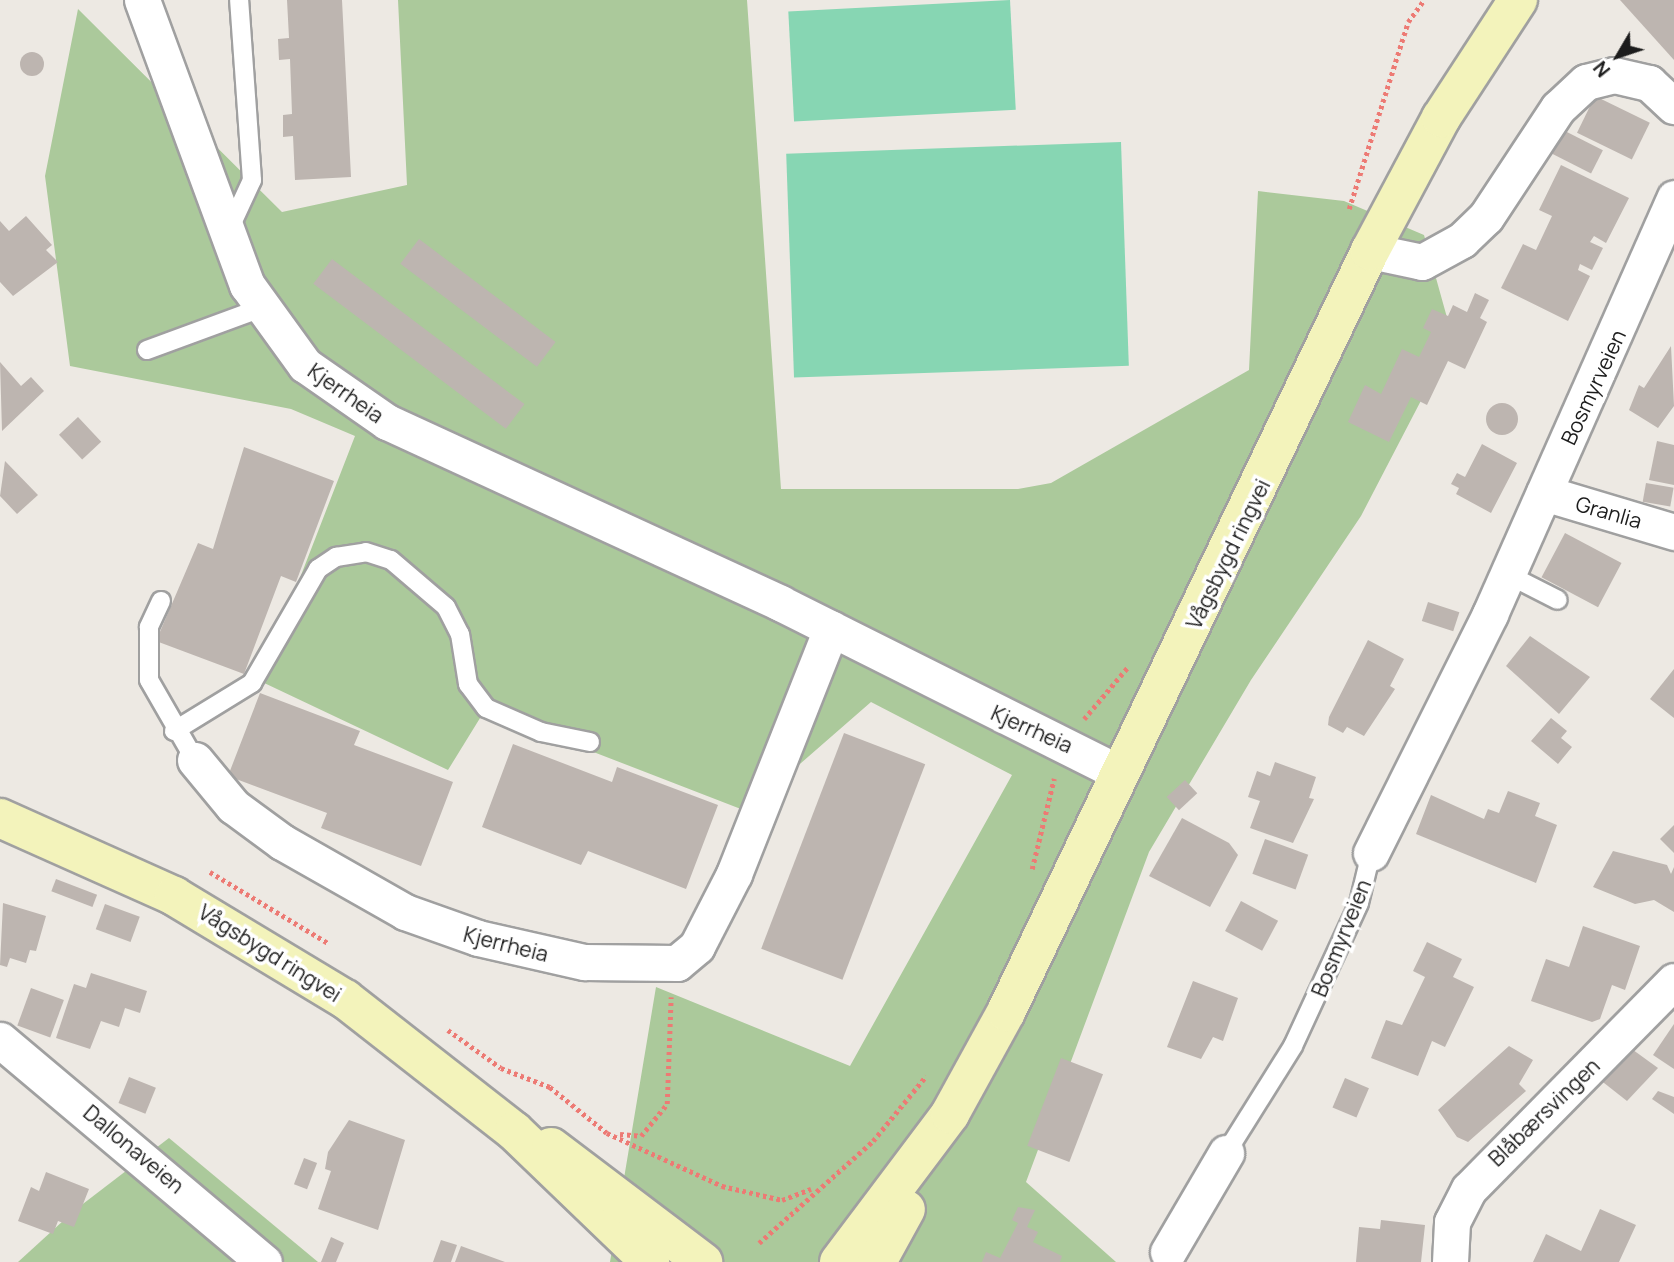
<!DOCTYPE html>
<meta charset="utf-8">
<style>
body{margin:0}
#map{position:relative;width:1674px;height:1262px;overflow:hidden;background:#ede9e3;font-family:Manrope,sans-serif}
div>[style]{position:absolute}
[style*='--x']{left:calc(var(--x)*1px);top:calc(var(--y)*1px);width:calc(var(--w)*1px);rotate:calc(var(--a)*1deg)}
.forest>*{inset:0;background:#abc99b}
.pitch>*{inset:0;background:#87d6b3;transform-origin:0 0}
.building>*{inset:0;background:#bdb5b0;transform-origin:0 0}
.round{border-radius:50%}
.path>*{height:4.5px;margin-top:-2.25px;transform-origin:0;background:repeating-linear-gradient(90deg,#ed7a74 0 3.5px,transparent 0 7px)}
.roads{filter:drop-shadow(2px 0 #a0a0a0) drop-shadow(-2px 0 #a0a0a0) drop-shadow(0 2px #a0a0a0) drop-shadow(0 -2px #a0a0a0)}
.lane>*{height:18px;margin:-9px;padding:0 9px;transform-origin:9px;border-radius:9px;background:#fff}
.street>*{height:35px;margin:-17.5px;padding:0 17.5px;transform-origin:17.5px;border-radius:17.5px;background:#fff}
.secondary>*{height:38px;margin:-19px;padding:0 19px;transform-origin:19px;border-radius:19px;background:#f3f3bb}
span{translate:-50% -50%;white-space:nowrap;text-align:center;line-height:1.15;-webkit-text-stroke:7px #fff;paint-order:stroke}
.street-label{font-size:21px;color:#1c1c1c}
.north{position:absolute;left:1583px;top:21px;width:70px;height:70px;-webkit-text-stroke:5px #fff;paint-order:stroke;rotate:231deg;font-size:19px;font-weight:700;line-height:28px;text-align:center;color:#1c1c1c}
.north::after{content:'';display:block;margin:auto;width:24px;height:32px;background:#1c1c1c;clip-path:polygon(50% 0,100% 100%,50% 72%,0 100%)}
</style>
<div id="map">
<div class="forest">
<div style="clip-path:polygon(398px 0,747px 0,781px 489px,1018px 489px,1051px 483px,1249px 370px,1258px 191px,1344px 201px,1424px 235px,1453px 339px,1361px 516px,1251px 680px,1149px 852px,1026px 1182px,1116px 1262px,610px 1262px,656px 987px,850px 1066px,1012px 775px,871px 702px,746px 811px,485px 710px,448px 770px,260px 681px,355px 436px,291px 409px,70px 366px,45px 176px,78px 9px,282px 212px,407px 185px)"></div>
<div style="clip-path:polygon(169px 1138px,318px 1262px,18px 1262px,75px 1210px)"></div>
</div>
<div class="pitch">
<div style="left:1010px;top:0;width:110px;height:222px;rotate:87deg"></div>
<div style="left:1121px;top:142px;width:224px;height:335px;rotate:88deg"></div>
</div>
<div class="building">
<div style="clip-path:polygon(287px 0,342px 0,351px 177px,295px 180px,293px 136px,283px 137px,283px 115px,292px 114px,290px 59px,279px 60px,278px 39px,289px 38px)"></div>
<div style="clip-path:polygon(1620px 0,1674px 0,1674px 60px)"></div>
<div class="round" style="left:20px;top:52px;width:24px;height:24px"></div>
<div style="left:1595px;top:96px;width:61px;height:41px;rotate:26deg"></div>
<div style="left:1561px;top:129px;width:47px;height:26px;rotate:27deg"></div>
<div style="clip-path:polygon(1561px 165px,1629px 198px,1606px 243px,1594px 236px,1590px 242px,1603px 248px,1592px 270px,1580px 264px,1578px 270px,1590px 276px,1568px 321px,1501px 288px,1523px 244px,1536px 250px,1552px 216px,1539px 210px)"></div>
<div style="clip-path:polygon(26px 216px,52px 245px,46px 250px,58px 262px,13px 296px,0 282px,0 221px,9px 231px)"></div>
<div style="left:419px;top:239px;width:171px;height:31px;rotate:37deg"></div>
<div style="left:332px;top:259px;width:241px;height:31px;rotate:37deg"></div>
<div style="clip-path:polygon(1475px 293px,1489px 300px,1480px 318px,1487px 322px,1465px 369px,1448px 361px,1427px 405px,1411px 397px,1389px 442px,1348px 422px,1365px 385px,1381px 394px,1402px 349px,1419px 357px,1431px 332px,1423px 328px,1432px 309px,1448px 316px,1453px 305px,1467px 312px)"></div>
<div style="clip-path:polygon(1671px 346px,1674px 406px,1658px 428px,1629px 410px,1639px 385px,1644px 388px)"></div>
<div style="clip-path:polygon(0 362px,21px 386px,31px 377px,44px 391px,2px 431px)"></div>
<div class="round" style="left:1486px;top:403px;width:32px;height:32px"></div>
<div style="left:78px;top:417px;width:34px;height:26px;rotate:47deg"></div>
<div style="clip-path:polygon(1657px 441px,1674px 445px,1674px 485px,1649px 480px)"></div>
<div style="clip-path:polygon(1482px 444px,1517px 463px,1491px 513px,1456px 494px,1459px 488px,1451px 484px,1457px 473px,1465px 477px)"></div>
<div style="clip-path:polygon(244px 447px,334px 481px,296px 582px,281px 576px,244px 674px,156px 641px,198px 543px,213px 549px)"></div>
<div style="clip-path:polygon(5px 461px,38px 495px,17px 514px,0 496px)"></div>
<div style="left:1646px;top:483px;width:28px;height:19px;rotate:10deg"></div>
<div style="left:1565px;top:533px;width:64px;height:50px;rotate:28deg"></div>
<div style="left:1428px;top:602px;width:33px;height:20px;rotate:18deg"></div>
<div style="clip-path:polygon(1530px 636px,1590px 677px,1559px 714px,1506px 666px)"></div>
<div style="clip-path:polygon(1368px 640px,1404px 659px,1390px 686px,1395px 689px,1364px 736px,1347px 727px,1343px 733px,1328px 725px,1329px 717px)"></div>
<div style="clip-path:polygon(1674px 669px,1674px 718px,1650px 699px)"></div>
<div style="clip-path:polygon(260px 693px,360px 731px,354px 745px,453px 782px,421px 866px,321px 828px,327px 813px,228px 776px)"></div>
<div style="clip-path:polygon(1551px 718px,1567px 731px,1561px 738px,1572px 747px,1558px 764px,1531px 741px)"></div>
<div style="left:844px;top:733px;width:87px;height:231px;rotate:21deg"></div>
<div style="clip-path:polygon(513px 744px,612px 782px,617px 767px,718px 805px,686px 889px,588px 851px,581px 865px,482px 827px)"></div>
<div style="clip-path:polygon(1275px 762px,1316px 777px,1309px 798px,1314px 799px,1293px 843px,1250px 828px,1260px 801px,1248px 797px,1257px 771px,1270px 776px)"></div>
<div style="left:1185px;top:780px;width:18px;height:25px;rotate:47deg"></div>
<div style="clip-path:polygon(1508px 791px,1540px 803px,1535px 816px,1557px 825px,1536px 883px,1416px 834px,1431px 795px,1484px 819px,1488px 809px,1499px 813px)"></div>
<div style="clip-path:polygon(1182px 818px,1229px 843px,1238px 855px,1210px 907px,1149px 876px)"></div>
<div style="clip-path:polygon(1674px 825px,1674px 853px,1660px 839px)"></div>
<div style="left:1265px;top:839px;width:46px;height:37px;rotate:20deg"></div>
<div style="clip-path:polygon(1613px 851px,1667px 865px,1671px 874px,1674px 867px,1674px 912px,1654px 900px,1635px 904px,1593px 887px)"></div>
<div style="left:56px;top:879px;width:44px;height:13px;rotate:21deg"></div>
<div style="left:1241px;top:901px;width:42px;height:34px;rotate:28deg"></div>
<div style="clip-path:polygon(3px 903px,46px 916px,36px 951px,30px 950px,26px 963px,10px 958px,7px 967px,0 965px)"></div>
<div style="left:105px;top:904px;width:37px;height:27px;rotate:20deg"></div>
<div style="clip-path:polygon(1583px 926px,1640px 946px,1625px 990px,1612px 985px,1600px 1019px,1592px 1022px,1531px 1001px,1546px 959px,1569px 967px)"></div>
<div style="clip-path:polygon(1427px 942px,1462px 959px,1453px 977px,1474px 987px,1445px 1047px,1432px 1041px,1418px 1076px,1371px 1058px,1386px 1020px,1402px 1025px,1425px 977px,1413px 971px)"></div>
<div style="clip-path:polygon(91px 973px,147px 991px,140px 1013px,125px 1008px,119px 1027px,101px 1021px,90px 1049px,56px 1038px,74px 984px,86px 988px)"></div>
<div style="clip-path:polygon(1193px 981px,1238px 998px,1223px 1041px,1213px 1037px,1201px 1059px,1167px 1047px)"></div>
<div style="left:31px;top:988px;width:35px;height:40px;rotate:20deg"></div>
<div style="clip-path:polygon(1674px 1024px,1674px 1069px,1653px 1055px)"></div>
<div style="clip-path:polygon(1509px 1046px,1533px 1060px,1519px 1084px,1526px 1091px,1468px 1142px,1457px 1137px,1438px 1110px)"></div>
<div style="clip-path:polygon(1629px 1047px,1658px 1068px,1627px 1101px,1599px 1079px)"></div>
<div style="left:1061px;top:1058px;width:45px;height:94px;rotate:21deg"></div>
<div style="left:129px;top:1077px;width:29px;height:28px;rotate:22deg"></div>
<div style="left:1345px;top:1078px;width:26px;height:32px;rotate:23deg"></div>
<div style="clip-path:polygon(1658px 1091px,1674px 1097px,1674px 1114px,1652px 1099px)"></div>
<div style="clip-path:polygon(349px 1120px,405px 1140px,378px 1230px,318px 1209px,331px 1171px,325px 1169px,328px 1152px)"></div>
<div style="left:304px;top:1158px;width:14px;height:28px;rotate:21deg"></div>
<div style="clip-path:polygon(46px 1172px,89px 1189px,74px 1227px,58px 1221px,53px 1234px,18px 1221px,31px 1187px,39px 1191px)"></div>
<div style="clip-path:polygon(1018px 1207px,1035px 1210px,1027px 1227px,1038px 1232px,1033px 1242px,1062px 1256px,1060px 1262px,982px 1262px,986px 1252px,1000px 1258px,1018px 1223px,1012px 1220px)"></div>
<div style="clip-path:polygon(1600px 1209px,1636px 1225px,1619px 1262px,1533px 1262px,1546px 1234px,1581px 1251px)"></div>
<div style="clip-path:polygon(1381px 1220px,1425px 1225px,1421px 1262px,1356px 1262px,1359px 1227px,1380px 1229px)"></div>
<div style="clip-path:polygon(331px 1237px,344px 1243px,336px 1262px,321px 1262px)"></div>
<div style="clip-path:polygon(441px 1240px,457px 1245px,451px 1262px,433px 1262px)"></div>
<div style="clip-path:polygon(461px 1246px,505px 1262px,455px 1262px)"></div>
</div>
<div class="path">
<div style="--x:1349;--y:209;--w:196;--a:-72.5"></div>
<div style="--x:1408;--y:22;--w:27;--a:-54"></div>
<div style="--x:1084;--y:719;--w:68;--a:-49.8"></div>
<div style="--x:1032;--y:869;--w:93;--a:-76.3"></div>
<div style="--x:210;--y:872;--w:138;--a:31"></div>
<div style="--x:448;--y:1030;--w:65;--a:35.6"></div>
<div style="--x:501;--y:1068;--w:53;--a:21.2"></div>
<div style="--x:550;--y:1087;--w:73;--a:38.9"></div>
<div style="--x:607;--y:1133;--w:127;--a:24.7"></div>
<div style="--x:722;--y:1186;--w:62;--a:13.1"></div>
<div style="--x:782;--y:1200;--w:31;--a:-21"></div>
<div style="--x:620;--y:1134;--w:21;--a:5"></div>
<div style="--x:641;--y:1136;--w:41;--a:-50.9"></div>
<div style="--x:667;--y:1104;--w:107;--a:-87.9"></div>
<div style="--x:759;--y:1243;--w:153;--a:-41.8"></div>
<div style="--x:873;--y:1141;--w:84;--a:-50.8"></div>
</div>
<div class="roads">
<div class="lane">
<div style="--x:228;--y:232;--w:57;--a:-65.2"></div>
<div style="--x:252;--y:180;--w:180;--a:-94.1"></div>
<div style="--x:147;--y:350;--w:121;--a:-20.2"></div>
<div style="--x:1505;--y:573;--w:59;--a:27"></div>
<div style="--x:161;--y:601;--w:29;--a:115"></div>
<div style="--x:149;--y:627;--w:53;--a:90"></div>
<div style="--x:149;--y:680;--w:92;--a:60.1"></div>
<div style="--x:174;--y:731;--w:92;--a:-31.6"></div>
<div style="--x:252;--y:683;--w:132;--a:-59.9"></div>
<div style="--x:318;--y:569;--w:22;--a:-34"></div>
<div style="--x:336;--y:557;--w:30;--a:-9"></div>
<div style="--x:366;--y:552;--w:26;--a:18"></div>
<div style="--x:391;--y:560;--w:72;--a:40.5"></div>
<div style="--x:446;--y:607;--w:30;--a:63"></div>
<div style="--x:460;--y:634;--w:51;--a:80.9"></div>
<div style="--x:468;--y:684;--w:30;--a:53"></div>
<div style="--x:486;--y:708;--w:60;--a:23.6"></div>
<div style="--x:541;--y:732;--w:50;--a:11.5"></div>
<div style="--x:1226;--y:1153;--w:126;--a:-57.9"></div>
<div style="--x:1293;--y:1046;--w:157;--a:-65.2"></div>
<div style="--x:1359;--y:903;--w:51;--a:-76.5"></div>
</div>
<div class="street">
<div style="--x:142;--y:0;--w:304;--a:69.8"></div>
<div style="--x:247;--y:285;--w:99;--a:54.1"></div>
<div style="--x:305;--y:365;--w:100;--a:34.8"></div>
<div style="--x:387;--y:422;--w:433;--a:24.7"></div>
<div style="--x:780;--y:603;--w:380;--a:26.6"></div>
<div style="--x:1370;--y:251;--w:53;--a:11.9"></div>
<div style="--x:1422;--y:262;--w:46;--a:-28.8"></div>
<div style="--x:1462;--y:240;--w:33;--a:-44"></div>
<div style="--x:1486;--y:217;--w:131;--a:-56.6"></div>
<div style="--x:1558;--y:108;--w:38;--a:-43"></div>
<div style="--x:1586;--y:82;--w:29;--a:-14"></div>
<div style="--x:1614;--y:75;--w:36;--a:13"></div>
<div style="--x:1649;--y:83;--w:34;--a:43"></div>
<div style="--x:1544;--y:493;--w:136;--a:16.7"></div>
<div style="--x:195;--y:760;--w:60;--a:50.4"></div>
<div style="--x:233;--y:806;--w:61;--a:36.3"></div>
<div style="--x:282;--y:842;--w:142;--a:29.6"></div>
<div style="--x:405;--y:912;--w:77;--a:19.6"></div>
<div style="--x:478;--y:938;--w:109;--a:12.8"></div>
<div style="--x:584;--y:962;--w:93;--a:0.6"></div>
<div style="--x:677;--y:963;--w:26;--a:-40"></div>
<div style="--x:697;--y:946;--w:81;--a:-62.8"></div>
<div style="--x:734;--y:874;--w:264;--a:-68.4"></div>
<div style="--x:1371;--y:853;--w:267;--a:-63.5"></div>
<div style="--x:1490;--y:614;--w:455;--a:-66.1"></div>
<div style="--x:0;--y:1040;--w:345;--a:40.1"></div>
<div style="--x:1168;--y:1252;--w:115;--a:-59.6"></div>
<div style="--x:1450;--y:1262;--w:40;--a:-87.1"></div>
<div style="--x:1452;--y:1222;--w:37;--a:-63"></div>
<div style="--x:1469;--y:1189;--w:292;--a:-45.4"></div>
</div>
<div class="secondary">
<div style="--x:0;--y:818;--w:191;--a:24.1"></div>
<div style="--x:174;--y:896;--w:200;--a:31.1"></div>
<div style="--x:345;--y:999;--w:214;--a:38"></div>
<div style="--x:514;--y:1131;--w:189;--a:43.9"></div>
<div style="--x:551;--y:1147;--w:191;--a:37.1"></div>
<div style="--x:839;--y:1262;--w:185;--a:-53.1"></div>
<div style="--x:950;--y:1114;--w:116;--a:-61.2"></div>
<div style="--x:1006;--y:1012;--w:844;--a:-64.44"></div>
<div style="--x:1370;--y:251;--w:151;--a:-61.9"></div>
<div style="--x:1441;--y:118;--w:141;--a:-56.9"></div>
<div style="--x:877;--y:1262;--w:60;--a:-61.3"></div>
</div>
</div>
<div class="street-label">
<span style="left:1593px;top:387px;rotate:-65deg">Bosmyrveien</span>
<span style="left:346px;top:393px;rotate:35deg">Kjerrheia</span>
<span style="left:1609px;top:512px;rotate:16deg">Granlia</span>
<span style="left:1228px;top:554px;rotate:-64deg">Vågsbygd ringvei</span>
<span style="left:1032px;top:729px;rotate:24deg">Kjerrheia</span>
<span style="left:1341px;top:938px;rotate:-68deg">Bosmyrveien</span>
<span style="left:506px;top:944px;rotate:14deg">Kjerrheia</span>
<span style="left:270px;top:953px;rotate:32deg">Vågsbygd ringvei</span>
<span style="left:1544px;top:1112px;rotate:-44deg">Blåbærsvingen</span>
<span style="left:134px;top:1149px;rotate:40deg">Dallonaveien</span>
</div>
<div class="north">N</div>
</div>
